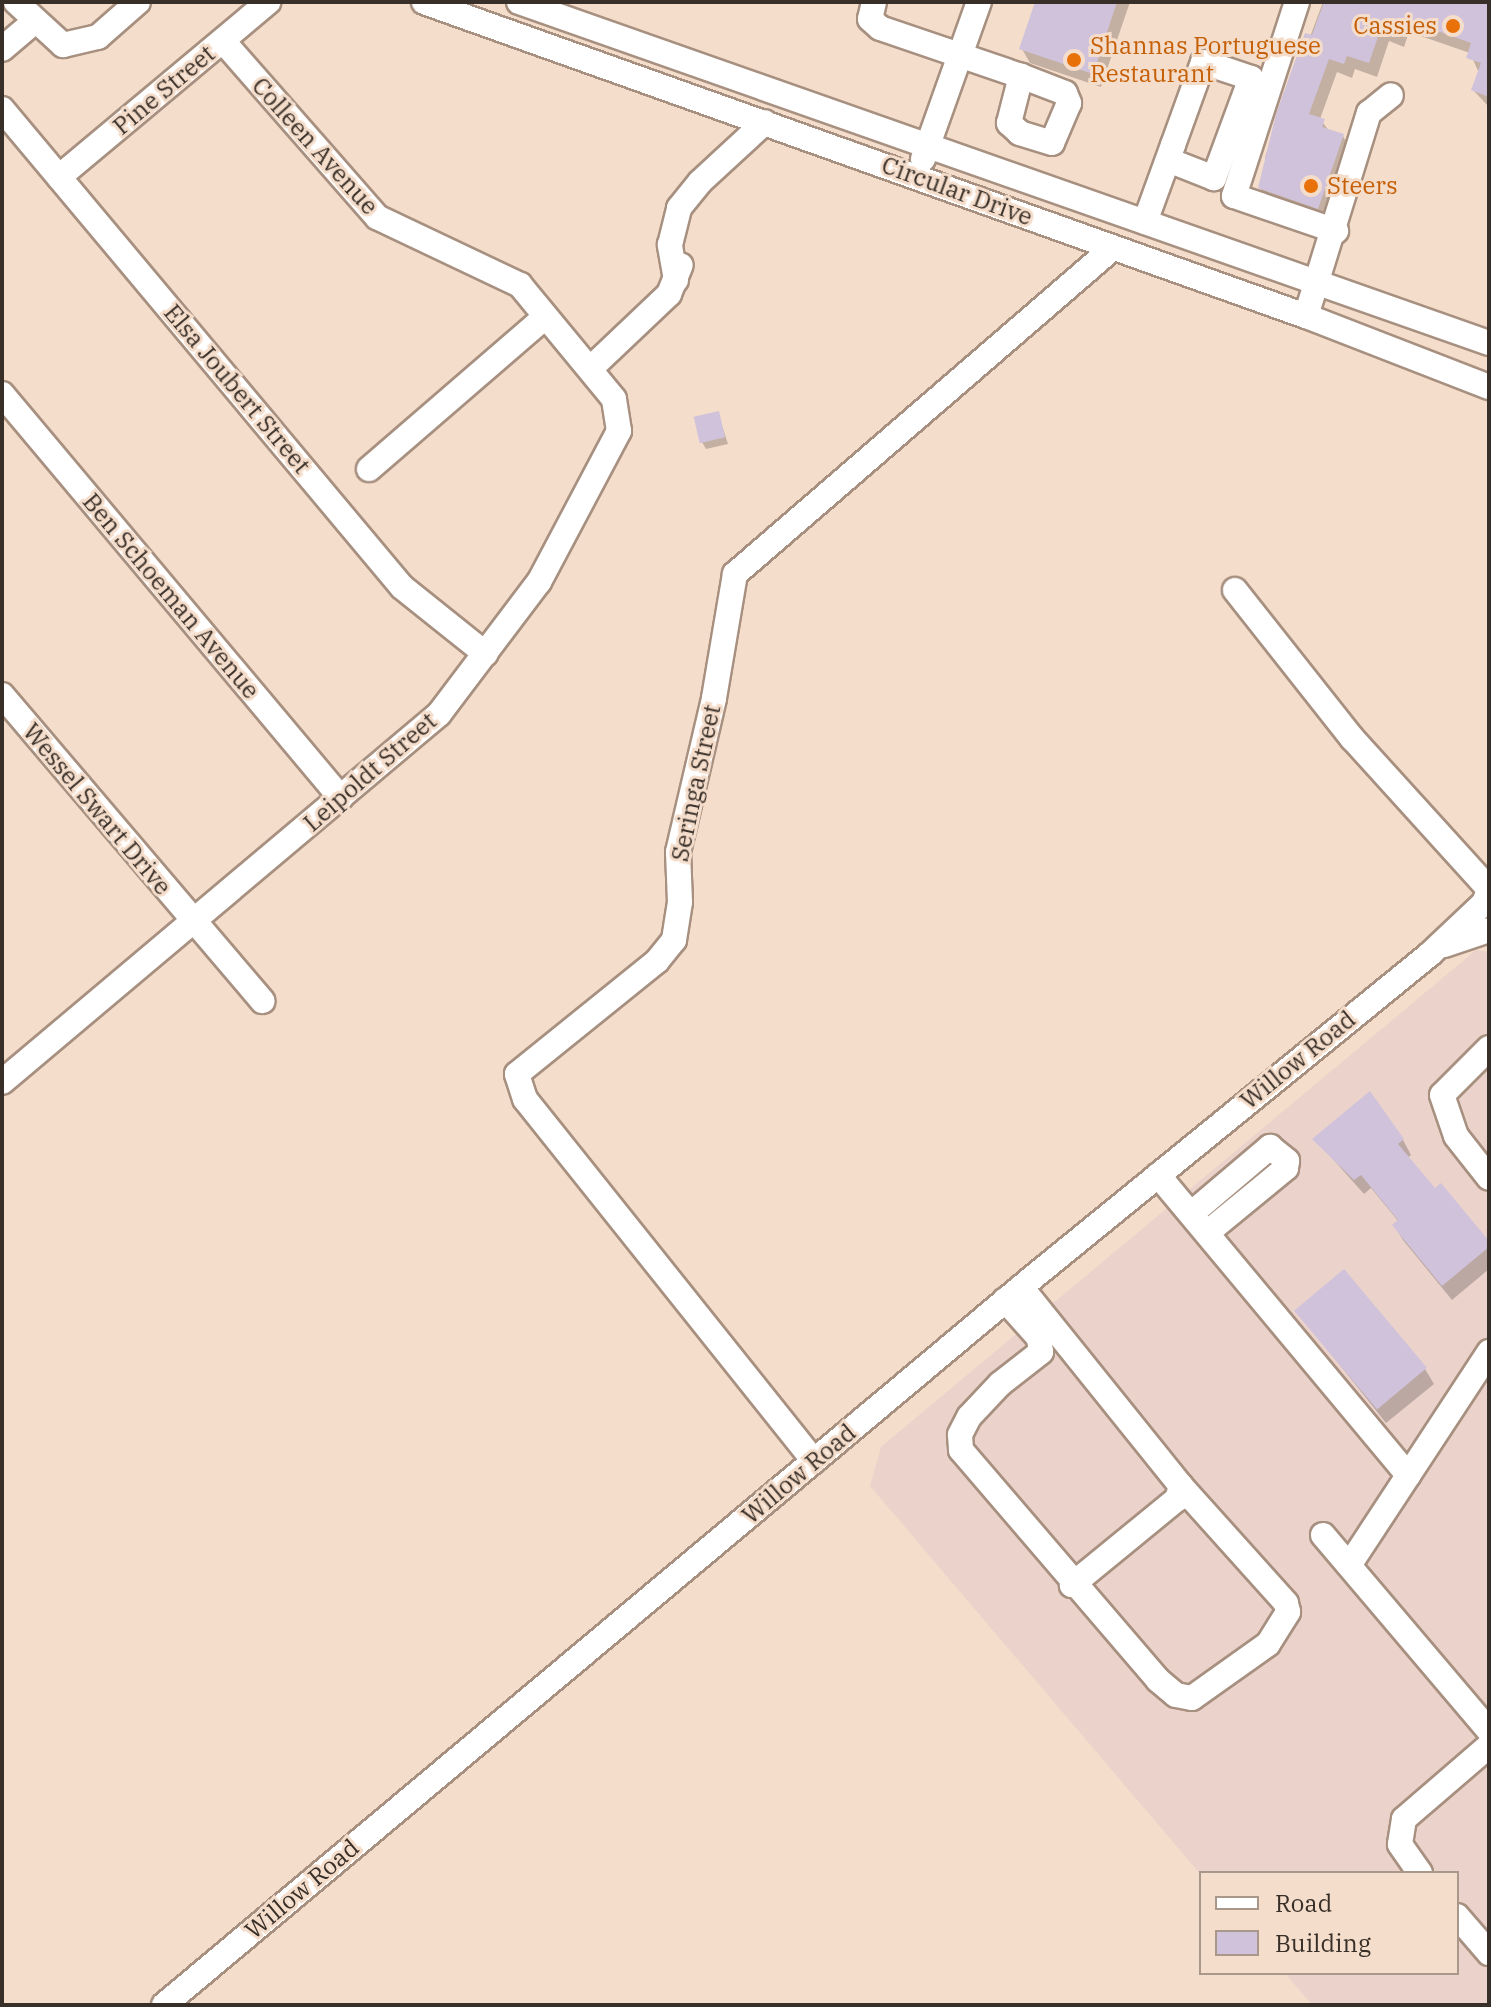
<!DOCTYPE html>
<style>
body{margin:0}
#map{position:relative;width:1491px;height:2007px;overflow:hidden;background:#f5ddcb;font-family:"IBM Plex Serif",serif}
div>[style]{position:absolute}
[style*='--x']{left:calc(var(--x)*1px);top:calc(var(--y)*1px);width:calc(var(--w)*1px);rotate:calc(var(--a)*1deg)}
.industrial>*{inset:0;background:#ebd2cb}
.shadow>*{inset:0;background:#0003}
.building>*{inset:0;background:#cfc2da;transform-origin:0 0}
.roads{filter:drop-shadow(2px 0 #a79080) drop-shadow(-2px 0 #a79080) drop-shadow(0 2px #a79080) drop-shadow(0 -2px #a79080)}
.minor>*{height:24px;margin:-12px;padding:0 12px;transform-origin:12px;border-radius:12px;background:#fff}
.dots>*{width:22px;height:22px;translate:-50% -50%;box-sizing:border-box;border:4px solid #f5ddcb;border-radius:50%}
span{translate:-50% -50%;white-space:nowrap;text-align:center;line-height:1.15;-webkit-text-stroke:6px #f5ddcb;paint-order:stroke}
.food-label{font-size:24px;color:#c56008}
.right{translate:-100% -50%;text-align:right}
.left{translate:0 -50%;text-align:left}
.street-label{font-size:24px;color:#382f28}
.frame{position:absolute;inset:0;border:4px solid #382f28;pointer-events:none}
.legend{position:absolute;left:1199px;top:1871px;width:260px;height:104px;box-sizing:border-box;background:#f5ddcb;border:2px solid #a9978a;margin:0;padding:10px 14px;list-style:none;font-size:24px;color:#382f28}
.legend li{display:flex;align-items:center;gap:16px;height:40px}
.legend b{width:40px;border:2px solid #a9978a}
</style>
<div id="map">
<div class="industrial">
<div style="clip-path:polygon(1476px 950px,1489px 952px,1489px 2005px,1312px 2005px,1285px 1973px,1457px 1973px,1457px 1873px,1201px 1875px,870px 1486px,881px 1447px)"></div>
</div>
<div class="shadow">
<div style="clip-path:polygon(1038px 2px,1130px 2px,1101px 87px,1030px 63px,1022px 49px)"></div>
<div style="clip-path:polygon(1323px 2px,1489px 2px,1489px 107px,1473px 90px,1479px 73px,1470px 53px,1409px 32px,1404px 47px,1389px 41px,1377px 77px,1355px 69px,1352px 78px,1337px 72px,1320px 119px,1330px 132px,1343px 136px,1351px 151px,1326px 222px,1269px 202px,1260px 188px,1269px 164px,1265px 157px)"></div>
<div style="clip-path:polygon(718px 413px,728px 444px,706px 449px,702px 442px)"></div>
<div style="clip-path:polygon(1315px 1139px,1403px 1140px,1411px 1155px,1407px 1158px,1435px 1191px,1489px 1244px,1489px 1269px,1452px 1300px,1403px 1240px,1394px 1225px,1399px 1222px,1371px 1188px,1364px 1194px)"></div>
<div style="clip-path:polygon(1297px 1311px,1425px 1369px,1434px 1384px,1386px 1423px)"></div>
</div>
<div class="building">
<div style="clip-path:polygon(1035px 2px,1117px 2px,1093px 74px,1019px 49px)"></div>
<div style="clip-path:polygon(1324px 2px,1489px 2px,1489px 97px,1471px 90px,1481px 63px,1466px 58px,1471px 43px,1401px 18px,1396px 33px,1381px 28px,1369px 63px,1347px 56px,1344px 64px,1329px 59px,1309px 114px,1325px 119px,1322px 127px,1344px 134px,1318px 209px,1258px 188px,1276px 114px,1305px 33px,1312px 35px)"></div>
<div style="left:719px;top:411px;width:27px;height:26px;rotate:77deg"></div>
<div style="clip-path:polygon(1370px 1091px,1404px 1139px,1398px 1144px,1435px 1188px,1441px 1183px,1489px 1241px,1489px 1247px,1442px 1286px,1392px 1225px,1398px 1220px,1361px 1175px,1354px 1180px,1312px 1139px)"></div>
<div style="left:1344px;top:1269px;width:129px;height:65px;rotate:50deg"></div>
</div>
<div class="roads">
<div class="minor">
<div style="--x:16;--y:2;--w:64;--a:42.5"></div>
<div style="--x:63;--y:45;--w:36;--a:-13"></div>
<div style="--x:98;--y:37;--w:53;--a:-41.2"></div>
<div style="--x:424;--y:2;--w:936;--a:19.6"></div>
<div style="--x:1306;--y:316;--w:196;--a:21.2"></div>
<div style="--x:519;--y:2;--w:1028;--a:19.37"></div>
<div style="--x:874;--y:2;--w:17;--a:103"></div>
<div style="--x:870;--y:19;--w:13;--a:42"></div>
<div style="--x:880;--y:28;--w:149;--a:18.8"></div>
<div style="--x:1021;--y:76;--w:47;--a:21.1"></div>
<div style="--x:1065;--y:93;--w:11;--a:68"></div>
<div style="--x:1069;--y:103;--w:43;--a:113"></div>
<div style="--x:1052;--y:143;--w:34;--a:-163"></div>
<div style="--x:1020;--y:133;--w:15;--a:-138"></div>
<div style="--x:1009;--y:123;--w:49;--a:-75.7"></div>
<div style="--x:1297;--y:2;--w:204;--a:108"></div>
<div style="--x:1234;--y:196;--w:108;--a:18.9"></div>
<div style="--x:2;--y:49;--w:42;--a:-40.2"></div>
<div style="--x:2;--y:109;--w:623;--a:50.08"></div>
<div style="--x:402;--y:587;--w:107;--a:38.6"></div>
<div style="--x:923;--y:159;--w:167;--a:-70.4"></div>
<div style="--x:59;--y:177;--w:273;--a:-39.9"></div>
<div style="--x:1145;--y:222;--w:82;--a:-70"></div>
<div style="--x:1173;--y:145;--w:88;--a:-70.1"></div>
<div style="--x:1203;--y:62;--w:51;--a:18.4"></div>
<div style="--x:1251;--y:78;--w:107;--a:110.3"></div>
<div style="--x:1214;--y:178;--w:49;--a:-158.6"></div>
<div style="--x:676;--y:280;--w:36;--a:-100"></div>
<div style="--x:670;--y:245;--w:38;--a:-76"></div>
<div style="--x:679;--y:208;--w:33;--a:-51"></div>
<div style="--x:700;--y:182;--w:88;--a:-42.7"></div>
<div style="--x:1306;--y:316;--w:213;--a:-72.8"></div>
<div style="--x:1369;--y:113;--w:28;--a:-39"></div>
<div style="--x:590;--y:369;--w:109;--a:-43.5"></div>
<div style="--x:669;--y:294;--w:31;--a:-68"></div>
<div style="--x:2;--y:394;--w:527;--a:50"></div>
<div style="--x:369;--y:469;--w:233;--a:-40.8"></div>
<div style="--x:1235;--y:590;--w:189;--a:51.7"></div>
<div style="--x:1352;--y:738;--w:204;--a:47.8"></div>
<div style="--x:2;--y:695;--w:402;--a:49.6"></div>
<div style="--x:1444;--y:945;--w:47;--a:-18.4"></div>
<div style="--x:1489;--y:1048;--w:66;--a:135"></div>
<div style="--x:1442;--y:1095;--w:43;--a:71.1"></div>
<div style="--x:1456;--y:1136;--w:53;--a:51.8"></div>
<div style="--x:2;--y:1082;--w:571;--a:-40.1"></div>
<div style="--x:439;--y:714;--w:166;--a:-52.9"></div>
<div style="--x:539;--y:582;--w:171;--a:-62.1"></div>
<div style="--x:619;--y:431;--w:32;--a:-99"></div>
<div style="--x:614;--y:399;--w:148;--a:-129.5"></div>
<div style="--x:520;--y:285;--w:158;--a:-154.6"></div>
<div style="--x:377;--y:217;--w:234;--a:-131.2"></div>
<div style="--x:1158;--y:1175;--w:391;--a:50.2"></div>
<div style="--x:1191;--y:1214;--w:104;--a:-40.3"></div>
<div style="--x:1270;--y:1147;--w:22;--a:39"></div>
<div style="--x:1287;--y:1161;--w:7;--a:98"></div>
<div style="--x:1286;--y:1168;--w:102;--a:140.6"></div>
<div style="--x:1021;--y:1287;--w:255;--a:51.2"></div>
<div style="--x:1181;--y:1486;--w:14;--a:107"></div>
<div style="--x:1177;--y:1499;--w:136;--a:140.7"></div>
<div style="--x:1005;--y:1300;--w:51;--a:48.2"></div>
<div style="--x:1039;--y:1338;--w:14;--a:82"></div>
<div style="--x:1041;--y:1352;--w:52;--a:142"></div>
<div style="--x:1000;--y:1384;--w:45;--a:133.2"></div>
<div style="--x:969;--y:1417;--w:20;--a:117"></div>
<div style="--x:960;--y:1435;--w:15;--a:86"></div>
<div style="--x:961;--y:1450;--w:303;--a:49.4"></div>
<div style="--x:1158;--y:1680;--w:23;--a:40"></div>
<div style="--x:1176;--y:1695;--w:16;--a:11"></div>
<div style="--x:1192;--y:1698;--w:93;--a:-35.4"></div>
<div style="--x:1268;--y:1644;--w:38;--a:-58"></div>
<div style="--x:1288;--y:1612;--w:9;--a:-103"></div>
<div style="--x:1286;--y:1603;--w:157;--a:-131.9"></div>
<div style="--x:814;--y:1461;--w:463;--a:-128.6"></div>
<div style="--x:525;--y:1099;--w:26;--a:-108"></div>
<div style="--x:517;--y:1074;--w:180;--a:-38.9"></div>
<div style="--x:657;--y:961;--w:27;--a:-51"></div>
<div style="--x:674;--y:940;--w:38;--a:-81"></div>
<div style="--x:680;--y:902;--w:50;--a:-92.3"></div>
<div style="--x:678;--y:852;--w:158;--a:-76.8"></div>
<div style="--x:714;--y:698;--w:126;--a:-80.4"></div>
<div style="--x:735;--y:574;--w:499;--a:-40.8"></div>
<div style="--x:1323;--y:1535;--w:257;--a:49.7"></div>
<div style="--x:1350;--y:1564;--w:254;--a:-56.7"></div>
<div style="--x:1420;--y:1873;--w:35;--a:-125"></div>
<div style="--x:1400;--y:1844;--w:25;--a:-81"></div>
<div style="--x:1404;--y:1819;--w:112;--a:-40.7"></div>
<div style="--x:1457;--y:1916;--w:49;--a:49.1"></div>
<div style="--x:164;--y:2005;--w:1131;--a:-39.94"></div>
<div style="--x:1031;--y:1279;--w:515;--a:-39.16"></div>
<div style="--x:1430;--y:954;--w:74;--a:-43.4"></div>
<div style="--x:1484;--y:903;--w:14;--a:-69"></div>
</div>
</div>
<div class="dots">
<div style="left:1453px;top:26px;background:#e8710a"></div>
<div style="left:1074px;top:60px;background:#e8710a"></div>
<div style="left:1311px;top:186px;background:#e8710a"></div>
</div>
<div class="food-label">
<span class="right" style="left:1437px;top:26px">Cassies</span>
<span class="left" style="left:1090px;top:60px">Shannas Portuguese<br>Restaurant</span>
<span class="left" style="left:1327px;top:186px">Steers</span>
</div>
<div class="street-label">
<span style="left:164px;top:90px;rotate:-40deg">Pine Street</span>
<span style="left:315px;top:146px;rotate:48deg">Colleen Avenue</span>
<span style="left:957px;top:191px;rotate:20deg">Circular Drive</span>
<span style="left:237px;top:389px;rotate:50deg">Elsa Joubert Street</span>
<span style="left:171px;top:596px;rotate:50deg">Ben Schoeman Avenue</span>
<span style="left:370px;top:772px;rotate:-41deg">Leipoldt Street</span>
<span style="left:696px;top:783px;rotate:-78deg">Seringa Street</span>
<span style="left:97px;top:809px;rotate:50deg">Wessel Swart Drive</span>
<span style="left:1298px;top:1060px;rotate:-39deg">Willow Road</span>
<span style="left:799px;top:1474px;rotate:-40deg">Willow Road</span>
<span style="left:302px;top:1889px;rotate:-40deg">Willow Road</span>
</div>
<div class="frame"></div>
<ul class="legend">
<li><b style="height:10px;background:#fff"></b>Road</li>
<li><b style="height:22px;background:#cfc2da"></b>Building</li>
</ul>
</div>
